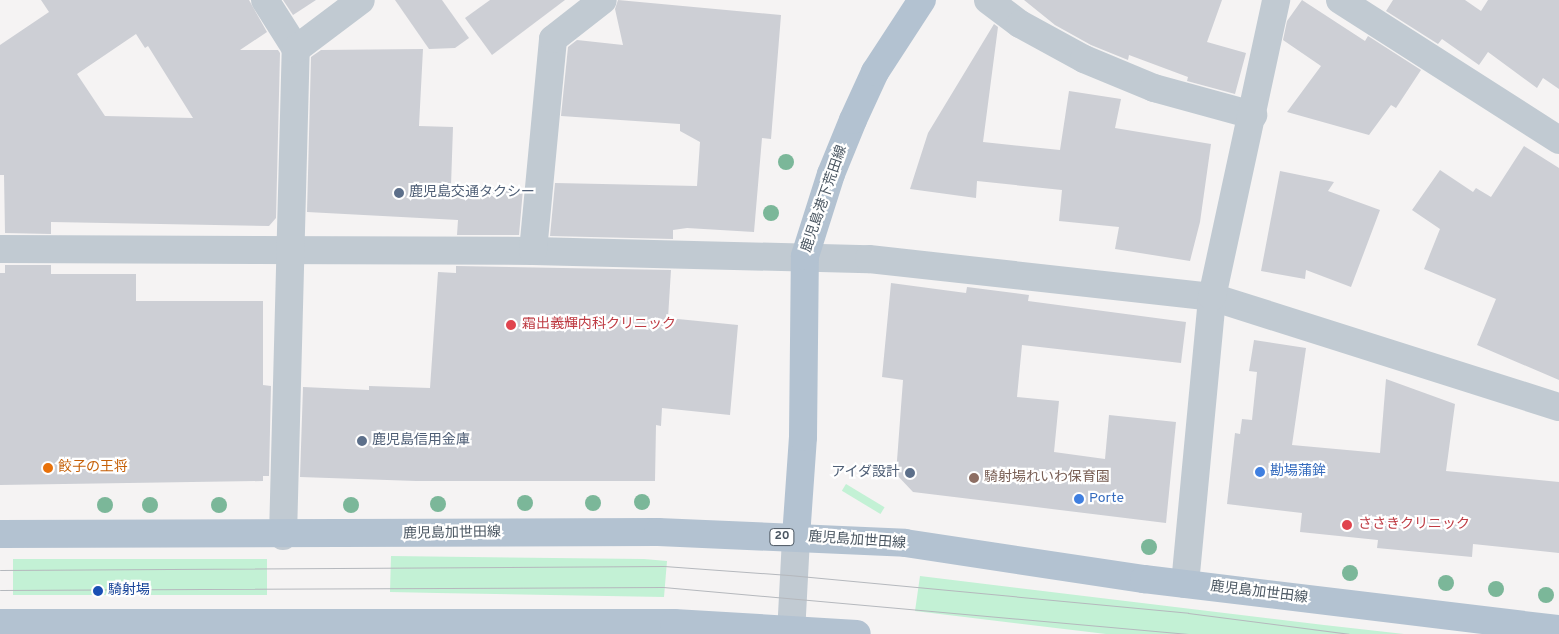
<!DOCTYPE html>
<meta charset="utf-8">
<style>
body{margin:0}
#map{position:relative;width:1559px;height:634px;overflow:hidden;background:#f5f3f3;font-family:Overpass,"Noto Sans JP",sans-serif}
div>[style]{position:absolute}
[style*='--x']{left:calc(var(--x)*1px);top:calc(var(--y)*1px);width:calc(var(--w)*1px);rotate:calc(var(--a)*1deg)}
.green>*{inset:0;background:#c3f1d5;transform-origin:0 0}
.building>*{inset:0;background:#cdcfd5}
.minor>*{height:28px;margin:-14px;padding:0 14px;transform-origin:14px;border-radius:14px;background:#c1cad2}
.major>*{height:28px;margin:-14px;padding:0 14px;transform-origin:14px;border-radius:14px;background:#b3c2d1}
.tram>*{height:1px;margin:-0.5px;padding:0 0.5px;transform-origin:0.5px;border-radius:0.5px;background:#b5b8bd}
.trees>*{width:16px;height:16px;margin:-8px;border-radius:50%;background:#7bb799}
.dots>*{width:14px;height:14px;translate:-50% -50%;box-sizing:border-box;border:2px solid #fff;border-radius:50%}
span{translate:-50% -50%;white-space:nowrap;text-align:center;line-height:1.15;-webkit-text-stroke:4.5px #fff;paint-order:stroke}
.shield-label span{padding:1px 4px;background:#fff;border:1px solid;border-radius:4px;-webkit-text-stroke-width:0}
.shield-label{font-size:12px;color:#4a5661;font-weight:700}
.service-label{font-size:14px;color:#4e5e75}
.left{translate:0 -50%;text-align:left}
.right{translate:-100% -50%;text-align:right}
.street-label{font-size:14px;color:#4a5661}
.health-label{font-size:14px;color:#be3a42}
.food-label{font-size:14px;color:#c56008}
.shop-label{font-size:14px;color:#366cbe}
.education-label{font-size:14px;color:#785e54}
.transit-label{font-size:14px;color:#164399}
</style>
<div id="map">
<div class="green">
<div style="left:846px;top:484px;width:45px;height:8px;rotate:31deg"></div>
<div style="clip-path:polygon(391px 556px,644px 559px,667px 561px,664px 597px,437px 593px,390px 592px)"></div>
<div style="left:13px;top:559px;width:254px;height:36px"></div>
<div style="clip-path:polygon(920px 576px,1324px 625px,1404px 634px,1106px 634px,915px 611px)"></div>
</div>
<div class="building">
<div style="clip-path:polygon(evenodd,41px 0,249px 0,267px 32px,240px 50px,278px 50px,280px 53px,276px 218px,269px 226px,51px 222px,51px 234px,5px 233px,4px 175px,0 175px,0 45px,49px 12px,41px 0,136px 34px,145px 48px,148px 46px,193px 118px,105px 116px,77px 74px,136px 34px)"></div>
<div style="clip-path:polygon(283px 0,316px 0,293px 15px)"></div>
<div style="clip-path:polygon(395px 0,442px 0,469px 38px,455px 48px,429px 49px)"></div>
<div style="clip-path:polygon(490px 0,565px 0,492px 55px,465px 18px)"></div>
<div style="clip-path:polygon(618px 0,781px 15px,771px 139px,762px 138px,754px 232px,687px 228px,673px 230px,673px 239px,550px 236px,555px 183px,697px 186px,700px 142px,680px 131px,680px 124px,561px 116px,568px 47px,577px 40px,623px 45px,615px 9px)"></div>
<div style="clip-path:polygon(1024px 0,1222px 0,1207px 42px,1246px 53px,1235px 94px,1187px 81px,1188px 77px,1129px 55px,1128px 60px,1091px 45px,1055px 25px)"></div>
<div style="clip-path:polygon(1302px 0,1365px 41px,1368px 36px,1421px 70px,1396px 108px,1391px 105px,1369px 135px,1287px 112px,1321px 66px,1283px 40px,1287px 21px)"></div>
<div style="clip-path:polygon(1393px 0,1465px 0,1481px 11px,1488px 0,1559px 0,1559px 89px,1543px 78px,1537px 88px,1488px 52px,1479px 65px,1442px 39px,1438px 44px,1386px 11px)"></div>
<div style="clip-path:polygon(994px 24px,998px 27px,983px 142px,1060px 150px,1069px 91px,1121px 99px,1115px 128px,1211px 144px,1200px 222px,1190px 261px,1115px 249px,1119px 227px,1059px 221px,1062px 190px,977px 181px,976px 198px,910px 189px,928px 133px)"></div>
<div style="clip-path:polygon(423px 49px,419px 126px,453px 127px,451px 186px,523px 189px,519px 235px,457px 235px,458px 220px,307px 212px,311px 57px,321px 50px)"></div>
<div style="clip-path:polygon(1524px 146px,1559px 168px,1559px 380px,1477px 345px,1496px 299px,1424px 269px,1440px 229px,1412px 210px,1440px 170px,1473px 192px,1476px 188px,1491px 197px)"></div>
<div style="clip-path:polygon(1280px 171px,1334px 182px,1328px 191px,1380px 210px,1351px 287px,1306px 270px,1305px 279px,1261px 271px)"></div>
<div style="clip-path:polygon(5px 265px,51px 265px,51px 274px,136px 274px,136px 301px,263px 301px,263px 385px,271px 386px,269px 476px,263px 476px,263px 481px,0 485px,0 273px,5px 273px)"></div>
<div style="clip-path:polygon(456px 266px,671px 270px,668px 318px,738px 325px,730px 415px,662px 408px,661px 426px,656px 425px,655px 481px,416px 481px,300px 477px,303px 387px,369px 390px,369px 386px,430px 388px,438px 272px,456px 273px)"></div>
<div style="clip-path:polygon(891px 283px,966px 293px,967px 287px,1029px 295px,1028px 301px,1186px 322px,1181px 363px,1022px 345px,1017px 397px,1059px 401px,1054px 452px,1105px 459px,1109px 415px,1176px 422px,1166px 523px,913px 492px,896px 474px,903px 380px,882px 377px)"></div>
<div style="clip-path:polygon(1254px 340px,1306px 348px,1292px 445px,1380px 453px,1386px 379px,1455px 404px,1446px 471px,1559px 482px,1559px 553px,1473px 544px,1472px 557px,1377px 548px,1378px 540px,1300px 532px,1302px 513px,1227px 504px,1235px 433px,1240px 434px,1242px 419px,1252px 420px,1257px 372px,1249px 371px)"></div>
</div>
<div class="minor">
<div style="--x:265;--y:0;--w:58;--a:57.7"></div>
<div style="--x:988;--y:0;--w:40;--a:37"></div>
<div style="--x:1020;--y:24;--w:73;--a:28.7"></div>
<div style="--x:1084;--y:59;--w:76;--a:22.5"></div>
<div style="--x:1154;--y:88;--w:103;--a:15.3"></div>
<div style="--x:1340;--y:0;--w:260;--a:32.6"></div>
<div style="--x:0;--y:249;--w:533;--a:0.21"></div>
<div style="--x:533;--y:251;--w:336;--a:1.4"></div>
<div style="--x:869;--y:259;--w:345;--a:6.3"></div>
<div style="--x:1212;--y:297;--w:364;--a:17.6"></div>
<div style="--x:533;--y:251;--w:213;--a:-84.6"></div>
<div style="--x:553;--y:39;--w:63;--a:-38"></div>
<div style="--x:283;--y:536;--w:487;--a:-88.5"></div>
<div style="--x:296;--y:49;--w:81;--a:-37"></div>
<div style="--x:1185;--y:584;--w:288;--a:-84.6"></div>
<div style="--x:1212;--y:297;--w:304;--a:-77.8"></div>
<div style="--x:791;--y:634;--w:97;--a:-87"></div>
</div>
<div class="major">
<div style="--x:0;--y:534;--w:658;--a:-0.17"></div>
<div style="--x:658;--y:532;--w:247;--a:2.5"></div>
<div style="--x:905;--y:543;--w:242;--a:8.6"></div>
<div style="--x:1144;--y:579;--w:418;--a:6.9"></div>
<div style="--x:796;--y:537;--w:100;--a:-86"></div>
<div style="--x:803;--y:437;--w:181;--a:-89.4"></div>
<div style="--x:805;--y:256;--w:86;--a:-72.4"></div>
<div style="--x:831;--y:174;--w:58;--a:-67.8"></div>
<div style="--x:853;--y:120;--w:53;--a:-65.4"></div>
<div style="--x:875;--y:72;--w:86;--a:-56.9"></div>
<div style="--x:0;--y:623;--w:674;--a:0"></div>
<div style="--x:674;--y:623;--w:183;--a:3.4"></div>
</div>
<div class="tram">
<div style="--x:0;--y:570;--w:664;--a:-0.35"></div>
<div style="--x:664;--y:566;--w:125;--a:4.1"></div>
<div style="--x:789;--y:575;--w:401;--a:5.4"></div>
<div style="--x:1188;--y:613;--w:162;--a:7.4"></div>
<div style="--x:0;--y:590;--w:663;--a:-0.26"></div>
<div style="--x:663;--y:587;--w:528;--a:5.11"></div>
</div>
<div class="trees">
<div style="left:786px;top:162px"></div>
<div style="left:771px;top:213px"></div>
<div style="left:642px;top:502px"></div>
<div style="left:525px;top:503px"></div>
<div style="left:593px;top:503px"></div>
<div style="left:438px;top:504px"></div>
<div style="left:105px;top:505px"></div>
<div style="left:150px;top:505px"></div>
<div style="left:219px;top:505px"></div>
<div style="left:351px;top:505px"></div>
<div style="left:1149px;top:547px"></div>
<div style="left:1350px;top:573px"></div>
<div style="left:1446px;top:583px"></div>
<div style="left:1496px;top:589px"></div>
<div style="left:1546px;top:595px"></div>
</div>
<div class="dots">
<div style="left:399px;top:193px;background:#5c6f8a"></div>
<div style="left:511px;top:325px;background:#e0444e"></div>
<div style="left:362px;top:441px;background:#5c6f8a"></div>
<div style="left:48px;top:468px;background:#e8710a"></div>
<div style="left:1260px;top:472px;background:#3f7fe0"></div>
<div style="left:910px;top:473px;background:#5c6f8a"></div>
<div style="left:974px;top:478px;background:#8d6e63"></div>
<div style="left:1079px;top:499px;background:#3f7fe0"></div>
<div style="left:1347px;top:525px;background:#e0444e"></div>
<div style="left:98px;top:591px;background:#1a4fb4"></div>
</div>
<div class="shield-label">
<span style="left:782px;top:537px">20</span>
</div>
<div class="service-label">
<span class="left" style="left:409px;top:193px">鹿児島交通タクシー</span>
<span class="left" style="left:372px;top:441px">鹿児島信用金庫</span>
<span class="right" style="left:900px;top:473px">アイダ設計</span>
</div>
<div class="street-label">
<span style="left:825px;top:199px;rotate:-71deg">鹿児島港下荒田線</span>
<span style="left:452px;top:534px;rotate:-1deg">鹿児島加世田線</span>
<span style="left:857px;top:541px;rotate:4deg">鹿児島加世田線</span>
<span style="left:1259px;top:593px;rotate:7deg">鹿児島加世田線</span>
</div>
<div class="health-label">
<span class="left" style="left:522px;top:325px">霜出義輝内科クリニック</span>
<span class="left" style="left:1358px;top:525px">ささきクリニック</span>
</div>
<div class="food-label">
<span class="left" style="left:58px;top:468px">餃子の王将</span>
</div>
<div class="shop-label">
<span class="left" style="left:1270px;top:472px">勘場蒲鉾</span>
<span class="left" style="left:1089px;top:499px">Porte</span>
</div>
<div class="education-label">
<span class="left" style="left:984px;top:478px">騎射場れいわ保育園</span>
</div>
<div class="transit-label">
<span class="left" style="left:108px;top:591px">騎射場</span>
</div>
</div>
